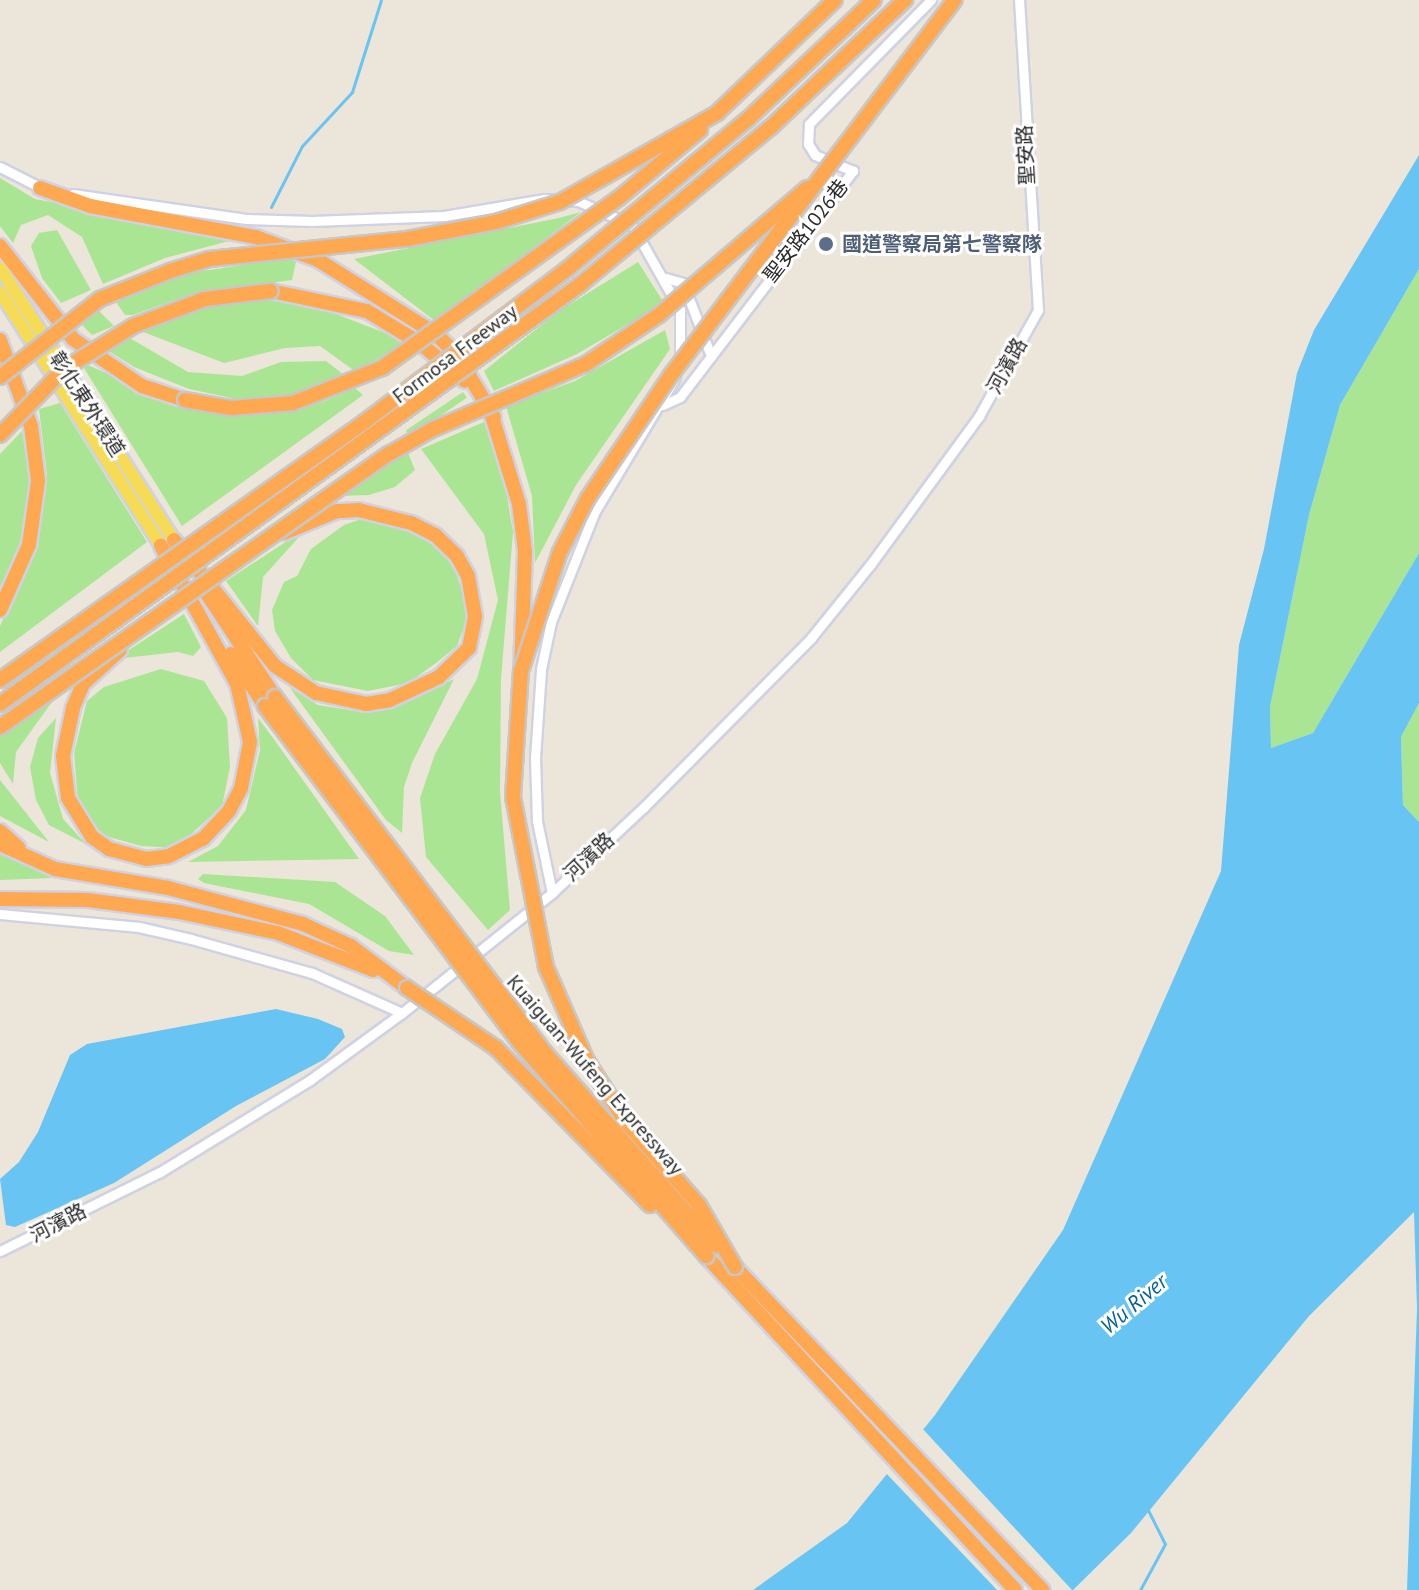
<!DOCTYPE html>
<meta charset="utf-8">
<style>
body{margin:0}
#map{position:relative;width:1419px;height:1590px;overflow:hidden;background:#ece5da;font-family:"PT Sans","Noto Sans TC",sans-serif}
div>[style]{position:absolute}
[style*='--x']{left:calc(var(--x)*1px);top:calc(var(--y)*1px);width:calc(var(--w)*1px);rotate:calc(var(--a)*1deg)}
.green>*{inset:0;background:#aae594;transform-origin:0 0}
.water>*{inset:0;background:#68c5f3}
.pier>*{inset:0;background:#ece5da}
.stream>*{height:3px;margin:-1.5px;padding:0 1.5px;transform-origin:1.5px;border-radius:1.5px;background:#68c5f3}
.roads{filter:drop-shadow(2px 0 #cfd2e3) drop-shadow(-2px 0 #cfd2e3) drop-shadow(0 2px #cfd2e3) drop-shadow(0 -2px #cfd2e3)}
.minor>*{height:9px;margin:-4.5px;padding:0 4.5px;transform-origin:4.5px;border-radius:4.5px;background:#fff}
.major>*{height:12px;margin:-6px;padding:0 6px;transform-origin:6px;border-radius:6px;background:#f6db55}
.highway>*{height:14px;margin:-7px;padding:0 7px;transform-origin:7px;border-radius:7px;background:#ffa852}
.bridges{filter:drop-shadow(2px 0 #c7c7c7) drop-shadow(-2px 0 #c7c7c7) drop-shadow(0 2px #c7c7c7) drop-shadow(0 -2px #c7c7c7)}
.highway-bridge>*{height:14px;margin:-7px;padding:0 7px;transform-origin:7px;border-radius:7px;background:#ffa852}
.dots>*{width:22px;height:22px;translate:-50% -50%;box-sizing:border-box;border:4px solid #fff;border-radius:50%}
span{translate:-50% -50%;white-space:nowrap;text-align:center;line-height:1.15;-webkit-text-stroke:6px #fff;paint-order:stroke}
.street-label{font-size:20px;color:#292929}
.service-label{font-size:20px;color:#4e5e75;font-weight:700}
.left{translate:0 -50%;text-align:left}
.water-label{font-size:22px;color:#08609e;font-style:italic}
</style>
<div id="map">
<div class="green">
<div style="clip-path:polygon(0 178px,35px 199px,240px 238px,165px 258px,103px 284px,82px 237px,48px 215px,21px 225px,13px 243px,0 226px)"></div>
<div style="clip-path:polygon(581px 212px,435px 321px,354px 259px,559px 218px)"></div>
<div style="clip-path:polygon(57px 230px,91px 290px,61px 303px,42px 278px,31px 246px,39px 233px)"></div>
<div style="clip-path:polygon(297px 257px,292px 280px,194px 293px,133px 315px,125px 315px,114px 299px,189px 273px)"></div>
<div style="clip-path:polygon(638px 262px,664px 303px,577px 354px,494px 391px,484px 371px,559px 311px)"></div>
<div style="clip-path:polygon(1419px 269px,1419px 553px,1313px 733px,1271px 748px,1270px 707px,1309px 515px,1340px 405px)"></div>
<div style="clip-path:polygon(253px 296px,302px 301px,406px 341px,356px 372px,320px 346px,285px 348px,224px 363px,138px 330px,175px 313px)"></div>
<div style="clip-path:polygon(99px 311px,114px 326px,92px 335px,80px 323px)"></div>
<div style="clip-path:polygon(665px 330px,670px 349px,576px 485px,535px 563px,532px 496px,506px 406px,575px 381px)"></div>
<div style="clip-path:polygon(128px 337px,188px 372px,242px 376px,281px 362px,326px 361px,344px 375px,293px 395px,236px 399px,189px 389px,134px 367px,104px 348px)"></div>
<div style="clip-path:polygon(88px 365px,170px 402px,223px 412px,264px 414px,323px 402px,355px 388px,363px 395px,182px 526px,84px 368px)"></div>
<div style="left:463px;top:392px;width:7px;height:69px;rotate:56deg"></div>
<div style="clip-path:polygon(60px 403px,147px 542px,0 652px,0 626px,39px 539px,47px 475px,39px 409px)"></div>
<div style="clip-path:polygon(484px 422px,505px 485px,513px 532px,501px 679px,500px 792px,510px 910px,488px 930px,426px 857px,420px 798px,435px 754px,477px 679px,498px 600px,484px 534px,421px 449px)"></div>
<div style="clip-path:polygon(22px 431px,31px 486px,20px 556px,0 593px,0 454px)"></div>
<div style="clip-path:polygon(408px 453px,415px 470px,395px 487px,369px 495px,338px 496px)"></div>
<div style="clip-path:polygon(367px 517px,404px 525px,450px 556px,465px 599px,466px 622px,457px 646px,436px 663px,408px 683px,368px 691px,313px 680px,291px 658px,275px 631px,272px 610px,284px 582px,297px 576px,311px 549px,344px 525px)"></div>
<div style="clip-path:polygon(307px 528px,263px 577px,258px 626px,226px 581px)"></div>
<div style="clip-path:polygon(184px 614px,201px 647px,193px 656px,178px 652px,115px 659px)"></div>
<div style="clip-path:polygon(161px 669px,204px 681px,227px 718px,230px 767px,222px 806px,176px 848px,141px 846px,102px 835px,78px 802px,74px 753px,87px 701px,104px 687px)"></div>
<div style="clip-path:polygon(454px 679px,412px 763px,404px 787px,402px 833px,386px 820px,290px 688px,318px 705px,367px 713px,393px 708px)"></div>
<div style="clip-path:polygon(62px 688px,16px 752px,13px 784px,0 763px,0 734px)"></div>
<div style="clip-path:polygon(1419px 703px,1419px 822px,1403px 805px,1401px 737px)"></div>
<div style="clip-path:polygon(56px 718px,50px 773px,63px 819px,86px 844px,49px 825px,36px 800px,30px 767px,38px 738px)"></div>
<div style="clip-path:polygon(258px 718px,273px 738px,359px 859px,188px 862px,218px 846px,246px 810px,260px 750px)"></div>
<div style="clip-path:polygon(0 780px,49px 842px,0 816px)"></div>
<div style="clip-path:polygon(0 850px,52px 878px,0 880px)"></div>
<div style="clip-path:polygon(203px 874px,335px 882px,385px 916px,414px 955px,389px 951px,309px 904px,204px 883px,198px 879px)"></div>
</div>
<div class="water">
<div style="clip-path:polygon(1419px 155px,1419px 269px,1340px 405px,1309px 515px,1270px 707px,1271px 748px,1313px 733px,1419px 553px,1419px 703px,1401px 737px,1403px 805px,1419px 822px,1419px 1590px,1407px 1590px,1417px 1309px,1414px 1212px,1309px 1316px,1131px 1533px,1073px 1590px,753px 1590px,847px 1523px,935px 1415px,1063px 1230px,1221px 871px,1239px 645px,1264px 549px,1297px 373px,1314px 330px)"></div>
<div style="clip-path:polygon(276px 1009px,318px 1019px,342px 1029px,345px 1037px,325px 1059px,236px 1106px,114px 1183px,15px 1227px,6px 1225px,0 1179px,19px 1162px,38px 1132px,70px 1055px,87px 1044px)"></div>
</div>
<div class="pier">
<div style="clip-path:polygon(920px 1426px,1072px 1590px,997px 1590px,884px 1471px)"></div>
</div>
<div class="stream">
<div style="--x:271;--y:207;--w:68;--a:-63.1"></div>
<div style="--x:302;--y:146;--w:74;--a:-47.2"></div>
<div style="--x:352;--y:92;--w:96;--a:-72.5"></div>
<div style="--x:1140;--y:1590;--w:52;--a:-61.5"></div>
<div style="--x:1165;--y:1544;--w:40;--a:-116.6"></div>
</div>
<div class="roads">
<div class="minor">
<div style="--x:0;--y:167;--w:48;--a:27.1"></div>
<div style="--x:73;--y:194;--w:175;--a:8.2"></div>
<div style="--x:246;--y:219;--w:66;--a:1.7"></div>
<div style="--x:312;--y:221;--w:132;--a:-2.2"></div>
<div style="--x:444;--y:216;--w:102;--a:-9.6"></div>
<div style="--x:545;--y:199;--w:33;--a:3"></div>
<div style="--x:578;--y:201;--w:59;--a:24"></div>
<div style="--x:632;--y:225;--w:98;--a:60.5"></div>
<div style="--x:680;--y:310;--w:51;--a:90"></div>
<div style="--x:666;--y:278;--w:18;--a:16"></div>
<div style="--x:683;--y:283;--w:78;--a:69"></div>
<div style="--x:663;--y:405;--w:19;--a:-25"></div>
<div style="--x:680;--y:397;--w:285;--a:-52.6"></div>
<div style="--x:853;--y:171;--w:41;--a:-157.2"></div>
<div style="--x:815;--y:155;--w:13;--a:-122"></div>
<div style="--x:808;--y:144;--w:20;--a:-87"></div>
<div style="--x:809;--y:124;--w:174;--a:-45.5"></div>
<div style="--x:552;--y:893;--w:74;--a:-101.8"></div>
<div style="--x:537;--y:821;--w:63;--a:-91.8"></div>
<div style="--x:535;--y:758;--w:89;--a:-86.1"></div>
<div style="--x:541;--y:669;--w:48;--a:-78"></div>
<div style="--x:551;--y:622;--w:119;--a:-68.4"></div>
<div style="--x:595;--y:511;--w:155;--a:-59"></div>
<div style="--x:0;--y:914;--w:140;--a:5.3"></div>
<div style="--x:139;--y:927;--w:53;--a:13"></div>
<div style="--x:191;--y:939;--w:126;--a:15.7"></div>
<div style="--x:312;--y:973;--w:98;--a:24"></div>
<div style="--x:0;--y:1251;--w:178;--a:-26.3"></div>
<div style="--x:160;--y:1172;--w:176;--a:-31.5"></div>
<div style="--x:310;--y:1080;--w:114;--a:-36.1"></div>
<div style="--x:402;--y:1013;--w:192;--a:-38.7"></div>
<div style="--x:552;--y:893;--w:126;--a:-43.1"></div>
<div style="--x:644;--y:807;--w:238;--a:-45.3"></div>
<div style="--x:811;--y:638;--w:94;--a:-51.1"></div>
<div style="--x:870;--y:565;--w:185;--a:-53.8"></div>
<div style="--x:979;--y:416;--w:121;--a:-60.9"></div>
<div style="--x:1038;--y:310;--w:311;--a:-93.5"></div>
</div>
<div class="major">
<div style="--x:0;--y:268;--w:323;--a:57.4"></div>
<div style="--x:0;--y:292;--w:301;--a:57.6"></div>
</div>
<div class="highway">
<div style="--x:40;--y:188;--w:53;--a:19.8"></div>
<div style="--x:90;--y:206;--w:169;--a:10.6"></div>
<div style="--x:256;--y:237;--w:66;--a:20.4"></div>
<div style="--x:318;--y:260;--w:139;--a:32.1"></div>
<div style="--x:436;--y:334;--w:30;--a:45"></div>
<div style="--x:457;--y:355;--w:72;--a:59.2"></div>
<div style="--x:0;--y:246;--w:118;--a:51.9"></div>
<div style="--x:73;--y:339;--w:83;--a:34.3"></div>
<div style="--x:142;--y:386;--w:45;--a:18"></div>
<div style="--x:271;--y:291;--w:98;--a:11.8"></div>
<div style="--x:367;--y:311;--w:63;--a:31.4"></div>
<div style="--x:421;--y:344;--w:57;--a:40.1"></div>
<div style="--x:0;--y:340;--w:91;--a:70.2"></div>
<div style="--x:31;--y:426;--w:55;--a:82.7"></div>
<div style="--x:38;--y:481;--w:65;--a:98"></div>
<div style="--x:29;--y:545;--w:71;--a:114"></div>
<div style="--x:491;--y:413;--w:95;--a:72.9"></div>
<div style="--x:519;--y:504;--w:47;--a:82.7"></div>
<div style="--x:525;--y:551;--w:119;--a:91.9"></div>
<div style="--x:174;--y:540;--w:161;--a:51.3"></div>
<div style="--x:275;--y:666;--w:49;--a:33.4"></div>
<div style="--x:316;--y:693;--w:51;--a:12.4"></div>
<div style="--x:366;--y:704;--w:24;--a:-9"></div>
<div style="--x:390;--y:700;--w:54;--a:-25.1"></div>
<div style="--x:439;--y:677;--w:42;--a:-44"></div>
<div style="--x:469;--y:648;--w:33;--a:-79"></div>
<div style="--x:475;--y:616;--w:41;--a:-99.9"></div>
<div style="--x:468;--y:576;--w:23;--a:-119"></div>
<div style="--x:457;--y:556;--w:30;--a:-136"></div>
<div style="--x:435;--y:535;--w:27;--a:-153"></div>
<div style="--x:411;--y:523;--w:54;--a:-166"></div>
<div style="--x:359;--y:510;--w:22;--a:177"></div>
<div style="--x:337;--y:511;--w:57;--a:157.5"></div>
<div style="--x:201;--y:585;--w:134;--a:56.5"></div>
<div style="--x:120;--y:650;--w:50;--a:137.4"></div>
<div style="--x:83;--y:684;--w:26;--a:113"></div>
<div style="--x:73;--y:708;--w:49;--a:101.8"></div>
<div style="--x:63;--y:756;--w:42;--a:83.2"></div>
<div style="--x:68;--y:798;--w:46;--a:58.4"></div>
<div style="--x:92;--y:837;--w:21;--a:35"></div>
<div style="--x:109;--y:849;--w:38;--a:15"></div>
<div style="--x:146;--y:859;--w:23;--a:-7"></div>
<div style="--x:169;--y:856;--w:38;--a:-27"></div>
<div style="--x:203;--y:839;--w:38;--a:-47"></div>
<div style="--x:229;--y:811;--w:26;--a:-62"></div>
<div style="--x:241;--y:788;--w:47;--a:-78.9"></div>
<div style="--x:250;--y:742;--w:59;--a:-102.6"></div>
<div style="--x:237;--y:684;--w:158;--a:-118.8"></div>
<div style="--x:231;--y:654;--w:62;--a:56.8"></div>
<div style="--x:0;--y:831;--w:25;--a:42"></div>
<div style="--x:0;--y:844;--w:60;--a:24.4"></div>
<div style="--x:55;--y:869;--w:115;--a:9.5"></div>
<div style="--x:168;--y:888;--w:140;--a:14.9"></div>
<div style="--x:303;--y:924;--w:53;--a:24.6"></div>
<div style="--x:351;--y:946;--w:70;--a:36.9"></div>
<div style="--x:0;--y:899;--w:88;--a:0.7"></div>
<div style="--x:88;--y:900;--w:92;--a:7.5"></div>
<div style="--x:179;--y:912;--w:101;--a:12"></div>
<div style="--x:278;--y:933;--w:102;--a:21.3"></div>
<div style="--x:706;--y:1256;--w:455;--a:47.2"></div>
<div style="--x:735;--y:1267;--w:446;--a:46.4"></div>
</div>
</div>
<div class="bridges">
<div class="highway-bridge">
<div style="--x:0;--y:377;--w:127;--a:-38"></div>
<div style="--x:100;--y:299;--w:75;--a:-21.8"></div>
<div style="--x:170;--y:271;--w:41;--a:-17.1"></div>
<div style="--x:209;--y:259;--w:199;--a:-5.8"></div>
<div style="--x:407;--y:239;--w:91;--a:-10.8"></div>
<div style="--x:496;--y:222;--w:67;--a:-17.4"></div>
<div style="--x:560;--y:202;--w:180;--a:-29.5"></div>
<div style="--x:717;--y:113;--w:163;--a:-43.8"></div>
<div style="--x:185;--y:400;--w:47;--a:9.9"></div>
<div style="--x:231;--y:408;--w:62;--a:-4.6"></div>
<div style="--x:293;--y:403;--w:96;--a:-21.5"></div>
<div style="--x:382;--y:368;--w:292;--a:-35.7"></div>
<div style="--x:619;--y:198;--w:106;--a:-40"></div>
<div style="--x:0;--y:435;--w:92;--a:-45.9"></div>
<div style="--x:64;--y:369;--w:81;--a:-31.9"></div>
<div style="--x:133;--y:326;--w:77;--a:-20.6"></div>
<div style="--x:205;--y:299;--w:66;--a:-6.9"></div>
<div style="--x:0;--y:680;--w:445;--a:-35.3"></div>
<div style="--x:363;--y:423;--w:254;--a:-37"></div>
<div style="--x:566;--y:270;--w:236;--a:-39.7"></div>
<div style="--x:748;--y:119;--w:173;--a:-43.4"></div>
<div style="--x:275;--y:697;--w:448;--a:52.8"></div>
<div style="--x:546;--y:1054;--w:256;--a:48.5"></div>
<div style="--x:0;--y:704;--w:717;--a:-35.86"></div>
<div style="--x:581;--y:284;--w:246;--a:-39.6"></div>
<div style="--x:771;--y:127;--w:185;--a:-43.5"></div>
<div style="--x:265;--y:706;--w:420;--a:52.9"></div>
<div style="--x:518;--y:1041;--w:286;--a:48.8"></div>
<div style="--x:0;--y:727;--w:475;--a:-35.1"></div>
<div style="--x:389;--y:454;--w:48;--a:-29.7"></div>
<div style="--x:431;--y:430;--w:168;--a:-23.1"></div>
<div style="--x:586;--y:364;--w:88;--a:-33.9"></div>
<div style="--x:659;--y:315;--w:195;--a:-40.6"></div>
<div style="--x:407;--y:988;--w:107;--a:34"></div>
<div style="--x:496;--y:1048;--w:220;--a:45.6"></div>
<div style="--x:735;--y:1267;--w:72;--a:-120.1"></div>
<div style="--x:699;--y:1205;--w:111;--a:-131.3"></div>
<div style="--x:626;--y:1122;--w:72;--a:-122.6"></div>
<div style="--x:587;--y:1061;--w:103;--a:-113.6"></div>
<div style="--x:546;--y:967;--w:173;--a:-101"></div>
<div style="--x:513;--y:797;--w:126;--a:-86.4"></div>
<div style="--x:521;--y:671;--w:125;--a:-71.9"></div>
<div style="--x:560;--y:552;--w:61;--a:-62.6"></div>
<div style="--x:588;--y:498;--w:148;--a:-56"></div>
<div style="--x:671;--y:375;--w:470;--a:-52.9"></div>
</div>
</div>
<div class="dots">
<div style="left:826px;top:244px;background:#5c6f8a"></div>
</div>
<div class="street-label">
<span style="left:1026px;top:155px;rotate:-93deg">聖安路</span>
<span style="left:806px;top:231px;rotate:-52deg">聖安路1026巷</span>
<span style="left:455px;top:354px;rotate:-37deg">Formosa Freeway</span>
<span style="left:1007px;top:366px;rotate:-61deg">河濱路</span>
<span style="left:87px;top:404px;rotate:57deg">彰化東外環道</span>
<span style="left:589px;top:857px;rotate:-43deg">河濱路</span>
<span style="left:595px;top:1075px;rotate:49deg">Kuaiguan-Wufeng Expressway</span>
<span style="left:58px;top:1223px;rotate:-27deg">河濱路</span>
</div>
<div class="service-label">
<span class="left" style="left:842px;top:244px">國道警察局第七警察隊</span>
</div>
<div class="water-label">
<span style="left:1134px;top:1304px;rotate:-40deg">Wu River</span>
</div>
</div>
